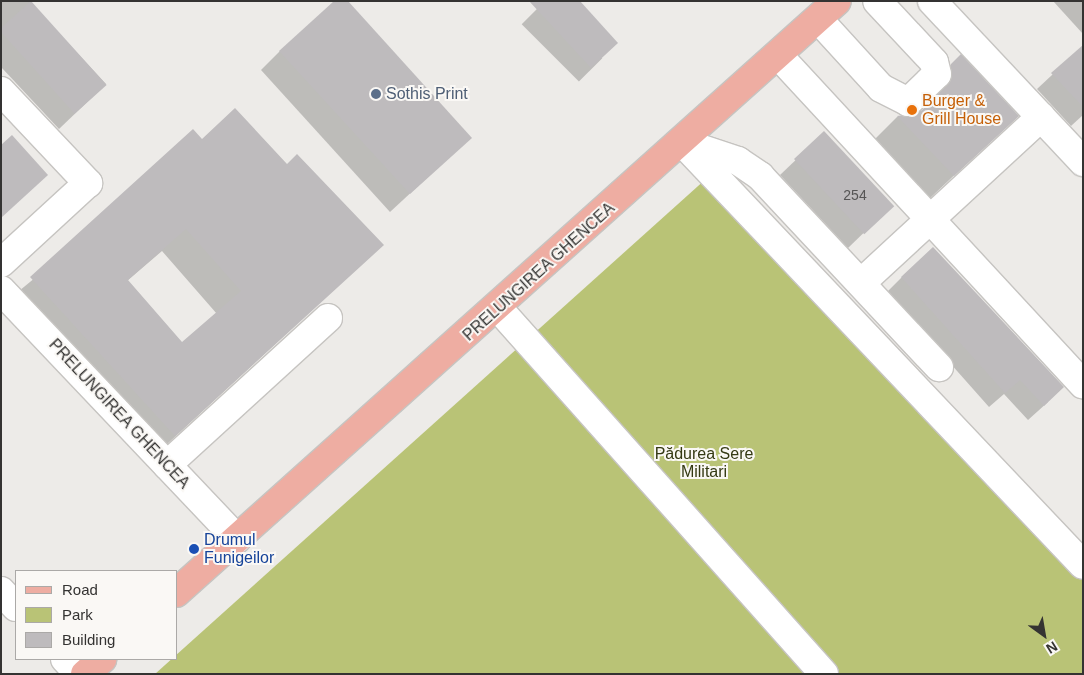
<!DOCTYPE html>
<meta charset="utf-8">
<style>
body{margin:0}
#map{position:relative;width:1084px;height:675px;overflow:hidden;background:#edebe8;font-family:Helvetica,sans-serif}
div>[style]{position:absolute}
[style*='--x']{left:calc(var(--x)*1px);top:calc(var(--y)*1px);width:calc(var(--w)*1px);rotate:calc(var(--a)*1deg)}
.green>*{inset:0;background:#b9c376}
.shadow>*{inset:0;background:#0003;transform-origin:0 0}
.building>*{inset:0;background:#bebbbd;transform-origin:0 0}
.roads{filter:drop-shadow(1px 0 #c6c4c1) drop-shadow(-1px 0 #c6c4c1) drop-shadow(0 1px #c6c4c1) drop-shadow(0 -1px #c6c4c1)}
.minor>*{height:28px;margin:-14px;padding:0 14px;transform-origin:14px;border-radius:14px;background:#fff}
.major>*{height:28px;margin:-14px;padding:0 14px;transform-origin:14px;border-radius:14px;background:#eeada2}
.dots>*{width:14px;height:14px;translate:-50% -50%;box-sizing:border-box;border:2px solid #faf8f5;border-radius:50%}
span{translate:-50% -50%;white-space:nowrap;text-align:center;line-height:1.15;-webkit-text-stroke:4px #faf8f5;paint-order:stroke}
.number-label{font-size:14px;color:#565555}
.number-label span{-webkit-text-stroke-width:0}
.service-label{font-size:16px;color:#4e5e75}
.left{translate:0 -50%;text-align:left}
.food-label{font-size:16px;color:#c56008}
.street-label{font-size:16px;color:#343332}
.park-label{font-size:16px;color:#343913}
.transit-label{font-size:16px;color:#164399}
.frame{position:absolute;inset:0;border:2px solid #343332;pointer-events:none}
.legend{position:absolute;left:15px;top:570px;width:162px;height:90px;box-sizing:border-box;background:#faf8f5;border:1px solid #aba9a7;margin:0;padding:6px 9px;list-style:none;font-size:15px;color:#343332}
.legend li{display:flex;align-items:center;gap:10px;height:25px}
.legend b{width:25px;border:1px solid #aba9a7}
.north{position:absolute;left:1019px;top:610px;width:50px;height:50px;-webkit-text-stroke:4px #faf8f5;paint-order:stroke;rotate:148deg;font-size:14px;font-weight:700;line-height:20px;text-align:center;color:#343332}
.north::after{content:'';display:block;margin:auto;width:18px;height:22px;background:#343332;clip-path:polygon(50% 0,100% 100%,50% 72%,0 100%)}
</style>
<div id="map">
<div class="green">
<div style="clip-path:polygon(717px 169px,1083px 557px,1083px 674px,155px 674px)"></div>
</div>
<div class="shadow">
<div style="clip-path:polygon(1px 1px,29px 1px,106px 84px,59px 129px,1px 67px)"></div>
<div style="left:545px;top:1px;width:81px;height:33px;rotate:45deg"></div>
<div style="clip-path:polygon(1053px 1px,1083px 1px,1083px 34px)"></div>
<div style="clip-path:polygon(1083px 46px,1083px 115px,1071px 126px,1037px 89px)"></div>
<div style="clip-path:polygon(280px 51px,470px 138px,390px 212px,261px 70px)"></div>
<div style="clip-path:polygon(960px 56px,1017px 116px,928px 200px,872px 142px,897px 117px,924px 110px,926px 90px)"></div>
<div style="clip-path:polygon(824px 133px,877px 220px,848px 248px,780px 175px)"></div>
<div style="clip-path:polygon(evenodd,202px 141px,286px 166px,382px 245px,152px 458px,8px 300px,202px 141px,162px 251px,217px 314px,182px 344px,127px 281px,162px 251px)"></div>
<div style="clip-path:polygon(902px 277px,1048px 402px,1028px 420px,1004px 394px,989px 407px,887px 292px)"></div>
</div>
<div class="building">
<div style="left:31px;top:1px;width:113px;height:43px;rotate:48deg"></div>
<div style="clip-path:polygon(334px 1px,348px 1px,472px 138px,410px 194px,279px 51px)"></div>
<div style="clip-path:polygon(529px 1px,580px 1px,618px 43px,591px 68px)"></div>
<div style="clip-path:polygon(1083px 45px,1083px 107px,1051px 73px)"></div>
<div style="clip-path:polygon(961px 54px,1019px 116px,954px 176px,897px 116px,919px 113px,948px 85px,951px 64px)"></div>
<div style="clip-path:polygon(evenodd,235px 108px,287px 164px,297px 154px,384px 245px,175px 436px,30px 277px,193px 129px,202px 139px,235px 108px,186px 229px,241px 291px,182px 342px,128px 280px,186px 229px)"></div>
<div style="left:824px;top:131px;width:103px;height:41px;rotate:47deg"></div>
<div style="clip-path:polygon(12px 135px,48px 175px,1px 218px,1px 145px)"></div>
<div style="clip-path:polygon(933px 247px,1064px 387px,1044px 406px,1020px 380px,1005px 393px,901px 277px)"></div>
</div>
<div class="roads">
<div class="minor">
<div style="--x:932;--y:1;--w:221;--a:46.8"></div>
<div style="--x:818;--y:19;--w:93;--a:47.6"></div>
<div style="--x:881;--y:88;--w:30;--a:27"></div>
<div style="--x:908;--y:102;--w:40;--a:-44"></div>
<div style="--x:937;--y:74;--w:12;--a:-104"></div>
<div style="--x:934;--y:62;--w:83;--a:-133.1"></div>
<div style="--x:778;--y:55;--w:449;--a:47.2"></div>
<div style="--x:1;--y:91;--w:127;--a:46.6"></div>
<div style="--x:88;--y:183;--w:118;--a:137.4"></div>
<div style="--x:683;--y:143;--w:581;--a:46.53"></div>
<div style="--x:687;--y:144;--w:54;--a:18.4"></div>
<div style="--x:738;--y:161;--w:27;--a:34"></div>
<div style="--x:760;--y:176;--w:262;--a:46.9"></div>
<div style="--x:861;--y:283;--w:245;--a:-42.7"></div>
<div style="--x:1;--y:290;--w:343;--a:46.5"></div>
<div style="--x:498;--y:308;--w:490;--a:48.3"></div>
<div style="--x:167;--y:465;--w:218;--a:-42.4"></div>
<div style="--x:1;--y:591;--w:22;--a:47"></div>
<div style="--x:65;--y:659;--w:21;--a:47"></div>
</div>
<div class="major">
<div style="--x:176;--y:593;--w:887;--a:-41.85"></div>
<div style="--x:85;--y:674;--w:23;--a:-41"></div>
</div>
</div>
<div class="dots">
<div style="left:376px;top:94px;background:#5c6f8a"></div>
<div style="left:912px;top:110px;background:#e8710a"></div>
<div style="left:194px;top:549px;background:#1a4fb4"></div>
</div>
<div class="number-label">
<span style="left:855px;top:195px">254</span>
</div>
<div class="service-label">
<span class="left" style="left:386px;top:94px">Sothis Print</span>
</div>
<div class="food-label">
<span class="left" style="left:922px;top:110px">Burger &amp;<br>Grill House</span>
</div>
<div class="street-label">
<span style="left:539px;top:272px;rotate:-42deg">PRELUNGIREA GHENCEA</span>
<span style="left:119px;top:414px;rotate:47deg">PRELUNGIREA GHENCEA</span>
</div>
<div class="park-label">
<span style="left:704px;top:463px">Pădurea Sere<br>Militari</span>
</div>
<div class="transit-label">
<span class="left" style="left:204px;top:549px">Drumul<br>Funigeilor</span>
</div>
<div class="frame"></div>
<ul class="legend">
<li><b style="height:6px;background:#eeada2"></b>Road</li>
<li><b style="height:14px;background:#b9c376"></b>Park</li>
<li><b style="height:14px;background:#bebbbd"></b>Building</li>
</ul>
<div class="north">N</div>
</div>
